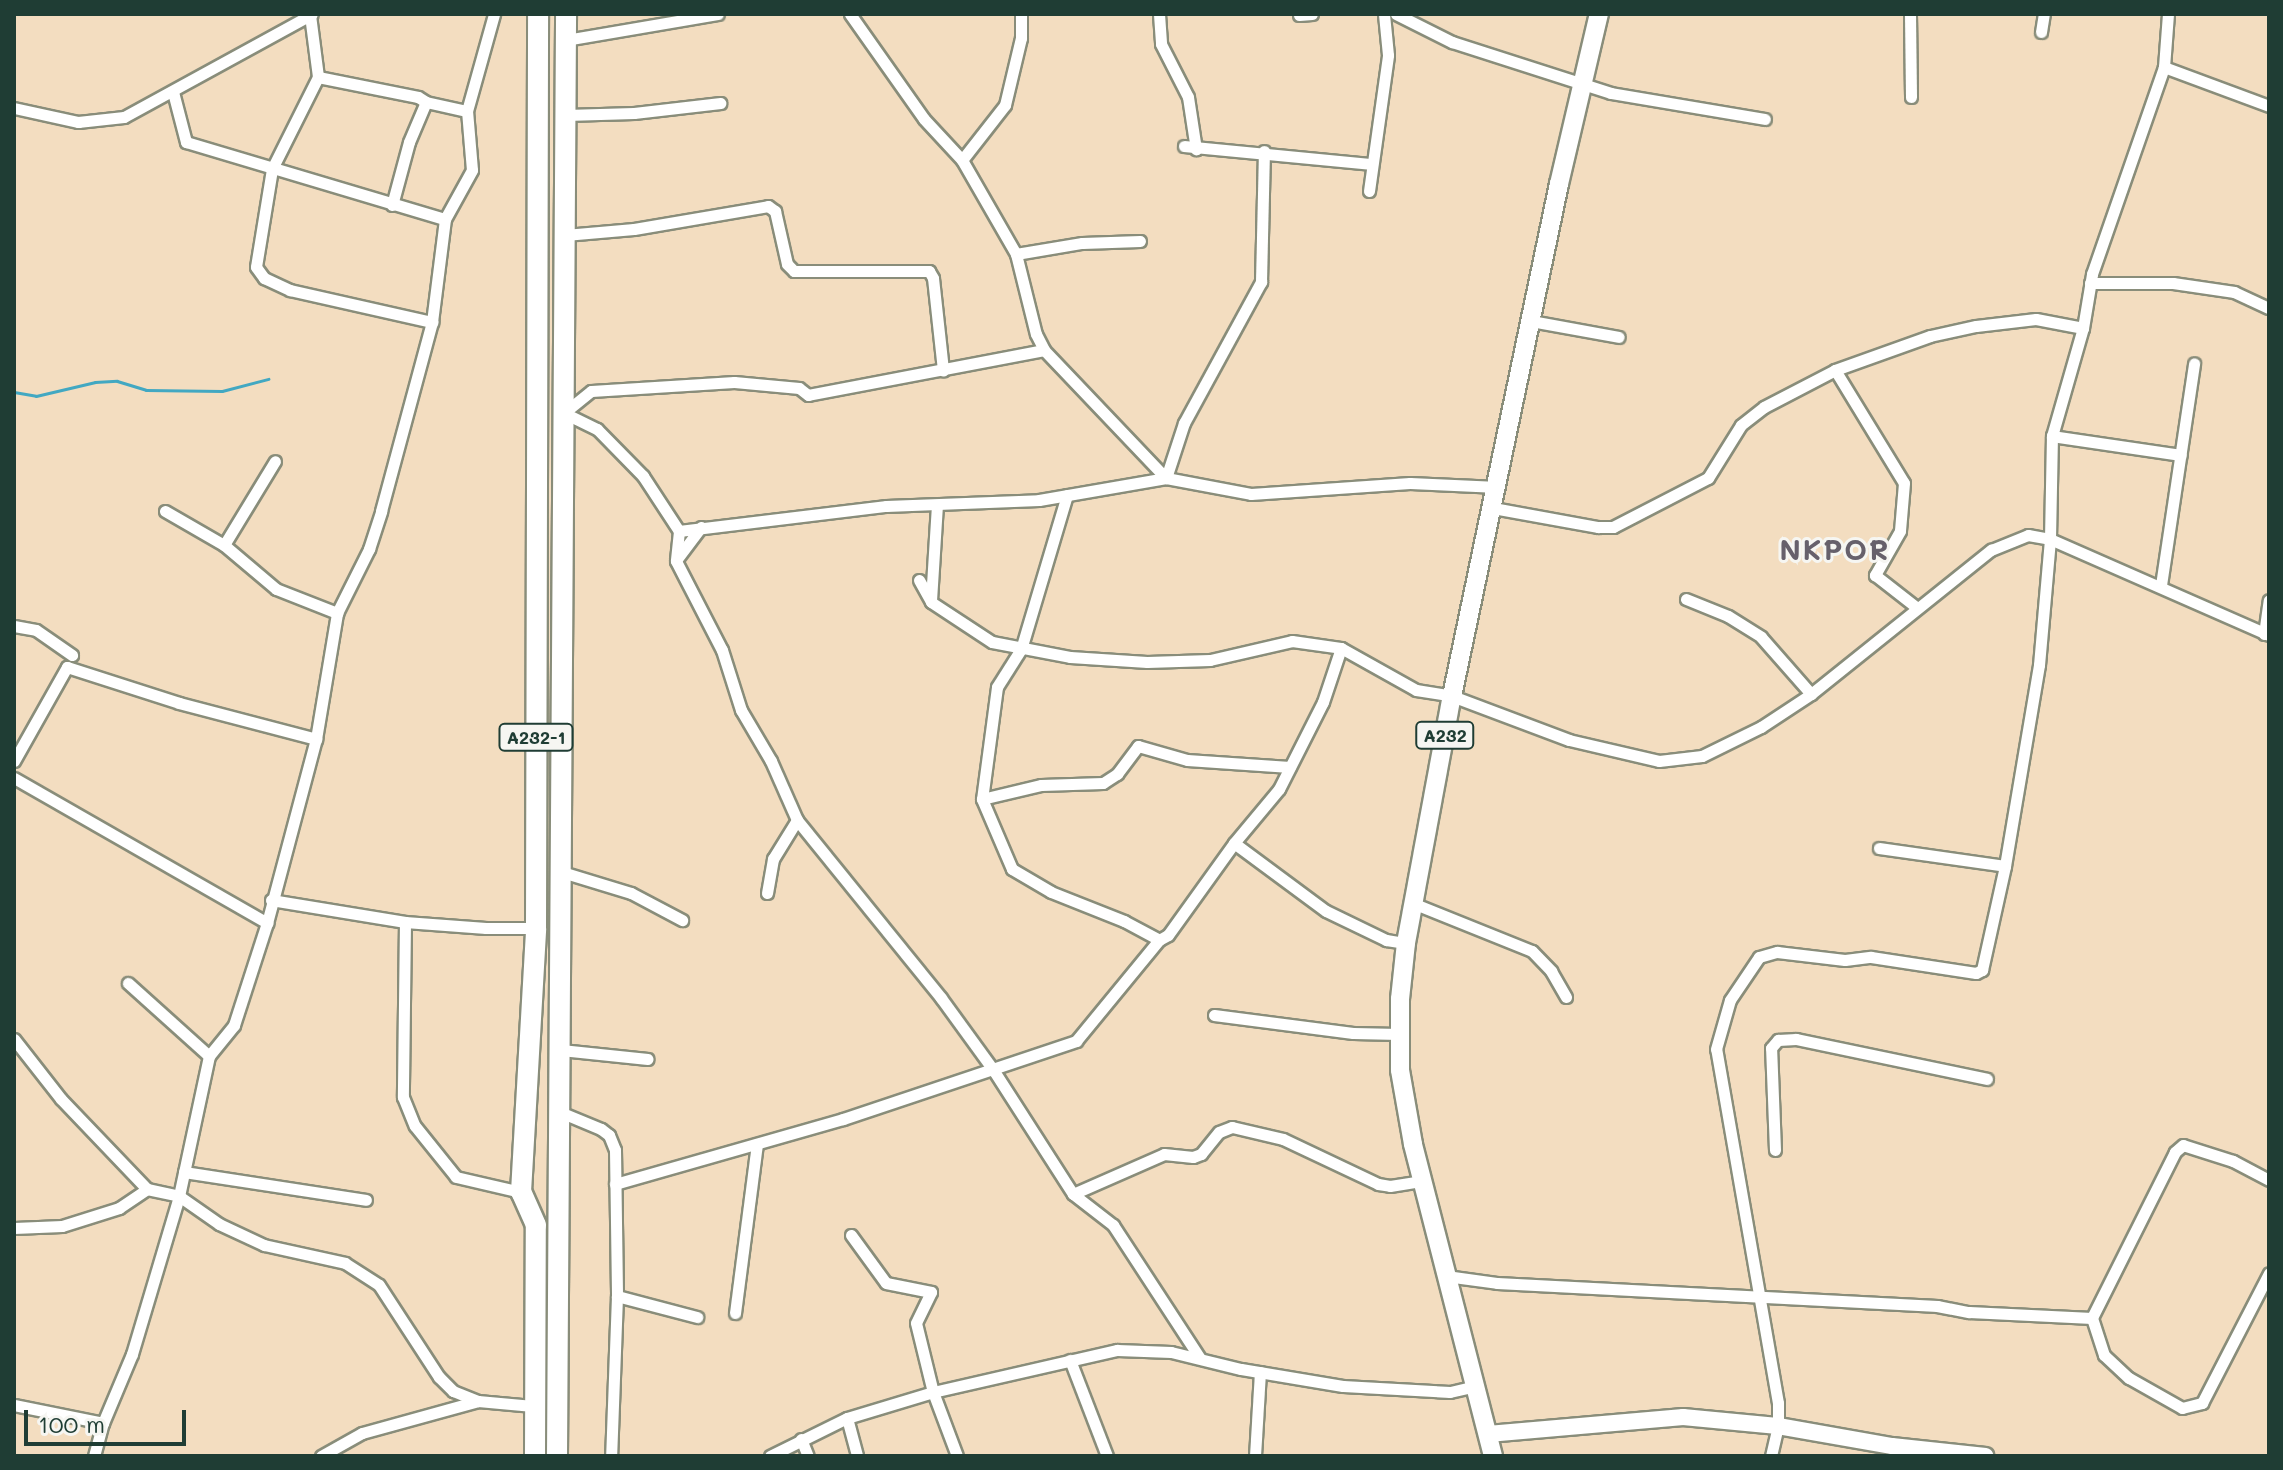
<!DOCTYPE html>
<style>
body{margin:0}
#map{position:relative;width:2283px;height:1470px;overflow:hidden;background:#f3ddc0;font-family:Mali,sans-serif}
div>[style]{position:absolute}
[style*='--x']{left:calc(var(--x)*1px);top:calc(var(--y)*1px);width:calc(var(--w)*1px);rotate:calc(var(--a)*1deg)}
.stream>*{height:3px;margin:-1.5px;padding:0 1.5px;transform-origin:1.5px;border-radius:1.5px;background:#42a8c2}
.roads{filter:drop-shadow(2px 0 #898d7a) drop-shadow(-2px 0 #898d7a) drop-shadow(0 2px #898d7a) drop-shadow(0 -2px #898d7a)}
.street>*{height:11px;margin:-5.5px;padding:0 5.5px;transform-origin:5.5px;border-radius:5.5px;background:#fff}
.secondary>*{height:16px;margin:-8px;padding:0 8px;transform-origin:8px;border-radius:8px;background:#fff}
.primary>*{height:18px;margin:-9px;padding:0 9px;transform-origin:9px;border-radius:9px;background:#fff}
.highway>*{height:20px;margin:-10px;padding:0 10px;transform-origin:10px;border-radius:10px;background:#fff}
span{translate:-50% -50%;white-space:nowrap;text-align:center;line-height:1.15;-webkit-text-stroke:6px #f6f6f2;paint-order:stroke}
.shield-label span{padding:2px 6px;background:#f6f6f2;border:2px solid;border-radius:6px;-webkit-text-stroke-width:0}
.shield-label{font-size:18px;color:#1f3d34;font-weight:700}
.district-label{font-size:28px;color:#66606b;font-weight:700;letter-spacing:2px}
.frame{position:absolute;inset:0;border:16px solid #1f3d34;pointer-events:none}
.scale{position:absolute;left:24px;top:1410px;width:162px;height:36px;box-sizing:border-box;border:4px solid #1f3d34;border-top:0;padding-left:10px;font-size:24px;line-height:28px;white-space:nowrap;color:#1f3d34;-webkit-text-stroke:6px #f6f6f2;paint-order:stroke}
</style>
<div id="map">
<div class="stream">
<div style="--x:14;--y:392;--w:22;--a:10"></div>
<div style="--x:36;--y:396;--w:61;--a:-13.3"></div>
<div style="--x:95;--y:382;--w:22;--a:-3"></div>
<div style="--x:117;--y:381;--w:30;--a:17"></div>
<div style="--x:146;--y:390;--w:76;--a:0.8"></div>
<div style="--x:222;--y:391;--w:48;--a:-14.6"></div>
</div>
<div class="roads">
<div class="street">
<div style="--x:850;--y:14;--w:128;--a:54.8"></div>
<div style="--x:924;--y:119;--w:56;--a:47.2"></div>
<div style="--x:962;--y:160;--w:108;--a:60.1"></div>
<div style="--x:1016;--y:254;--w:82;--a:76"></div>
<div style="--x:1036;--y:334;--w:18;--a:63"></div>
<div style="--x:1044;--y:350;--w:177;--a:46.4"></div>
<div style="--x:1159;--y:14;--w:30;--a:86"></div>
<div style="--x:1161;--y:44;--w:59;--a:63"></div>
<div style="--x:1188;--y:97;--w:53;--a:81.3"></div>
<div style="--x:1396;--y:14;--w:63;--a:26.6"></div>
<div style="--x:1452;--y:42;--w:167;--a:17.8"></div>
<div style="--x:1611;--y:93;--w:156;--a:9.6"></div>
<div style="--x:1910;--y:14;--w:83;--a:89.3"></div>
<div style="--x:310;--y:15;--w:63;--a:82.6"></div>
<div style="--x:318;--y:77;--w:103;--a:116.6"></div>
<div style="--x:272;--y:169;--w:99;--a:99.3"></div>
<div style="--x:256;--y:267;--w:14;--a:54"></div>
<div style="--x:264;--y:278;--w:29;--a:25"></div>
<div style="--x:290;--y:290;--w:146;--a:12.7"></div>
<div style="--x:1299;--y:15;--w:13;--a:-4"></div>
<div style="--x:2041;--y:32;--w:18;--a:-81"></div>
<div style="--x:566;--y:40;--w:154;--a:-9.7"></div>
<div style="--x:2164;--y:67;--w:112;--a:20.4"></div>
<div style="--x:318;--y:77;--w:102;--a:11.3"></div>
<div style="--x:418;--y:97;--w:9;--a:32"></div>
<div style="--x:426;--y:102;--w:42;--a:12.4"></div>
<div style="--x:173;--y:92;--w:52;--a:75.4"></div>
<div style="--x:186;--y:142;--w:270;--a:16.6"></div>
<div style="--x:14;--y:108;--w:66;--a:12.3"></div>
<div style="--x:78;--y:122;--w:46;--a:-6.2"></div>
<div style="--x:124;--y:117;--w:214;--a:-28.7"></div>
<div style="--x:566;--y:115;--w:68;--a:-1.7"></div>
<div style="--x:634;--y:113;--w:87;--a:-6.6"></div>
<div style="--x:1184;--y:146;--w:189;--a:5.5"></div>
<div style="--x:962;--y:160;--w:70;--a:-52"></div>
<div style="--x:1005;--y:105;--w:69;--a:-76.6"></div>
<div style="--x:1021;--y:38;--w:24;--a:-90"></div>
<div style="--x:1369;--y:191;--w:137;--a:-82"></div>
<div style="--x:1388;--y:55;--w:41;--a:-95.6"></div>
<div style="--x:392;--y:205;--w:65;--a:-74.9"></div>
<div style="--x:409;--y:142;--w:43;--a:-67"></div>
<div style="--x:565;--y:235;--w:69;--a:-5"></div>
<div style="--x:634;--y:229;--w:136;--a:-9.7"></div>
<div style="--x:768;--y:206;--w:9;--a:36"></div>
<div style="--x:775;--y:211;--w:54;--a:77.2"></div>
<div style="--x:787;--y:264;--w:10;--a:45"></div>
<div style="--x:794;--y:271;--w:135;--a:0"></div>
<div style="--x:929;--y:271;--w:8;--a:60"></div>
<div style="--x:933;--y:278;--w:93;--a:83.8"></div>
<div style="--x:1016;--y:254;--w:67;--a:-9.5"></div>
<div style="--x:1082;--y:243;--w:58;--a:-2"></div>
<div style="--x:2090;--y:283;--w:83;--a:0"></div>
<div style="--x:2173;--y:283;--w:62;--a:8.4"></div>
<div style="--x:2234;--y:292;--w:38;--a:25"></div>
<div style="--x:1531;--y:321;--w:89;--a:10.3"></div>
<div style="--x:1044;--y:350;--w:240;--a:169.2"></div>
<div style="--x:808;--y:395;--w:11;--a:-142"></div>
<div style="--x:799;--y:388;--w:65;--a:-174.7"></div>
<div style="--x:734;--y:382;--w:143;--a:176.4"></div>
<div style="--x:591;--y:391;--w:35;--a:141"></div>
<div style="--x:564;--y:413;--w:37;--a:26"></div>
<div style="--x:597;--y:429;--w:66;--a:45.6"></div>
<div style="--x:643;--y:476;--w:66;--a:56.8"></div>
<div style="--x:679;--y:531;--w:30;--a:96"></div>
<div style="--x:676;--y:561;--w:100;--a:62.7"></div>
<div style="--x:722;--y:650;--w:63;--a:72.4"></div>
<div style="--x:741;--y:710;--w:59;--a:59.5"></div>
<div style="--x:771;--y:761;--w:64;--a:66.2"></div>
<div style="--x:797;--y:820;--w:229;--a:51"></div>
<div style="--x:941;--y:998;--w:90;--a:54"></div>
<div style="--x:994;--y:1071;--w:146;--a:57.3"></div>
<div style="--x:1073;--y:1194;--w:51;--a:37.8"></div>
<div style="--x:1113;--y:1225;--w:158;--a:56.9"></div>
<div style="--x:1835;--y:370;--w:132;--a:58.6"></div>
<div style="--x:1904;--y:483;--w:48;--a:94.8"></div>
<div style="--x:1900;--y:531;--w:51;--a:119.6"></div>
<div style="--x:1875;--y:575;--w:52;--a:38"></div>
<div style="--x:2052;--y:436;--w:130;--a:8.4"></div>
<div style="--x:1166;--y:478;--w:58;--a:-71.9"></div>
<div style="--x:1184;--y:423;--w:161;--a:-61.4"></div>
<div style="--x:1261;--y:282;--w:131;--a:-88.7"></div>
<div style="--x:1067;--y:495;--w:161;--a:106.6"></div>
<div style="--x:1021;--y:649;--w:45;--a:122.3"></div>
<div style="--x:997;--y:687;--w:113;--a:97.6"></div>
<div style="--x:982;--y:799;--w:76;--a:66.8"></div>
<div style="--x:1012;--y:869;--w:45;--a:30.5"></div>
<div style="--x:1051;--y:892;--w:79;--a:21.7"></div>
<div style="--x:1124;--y:921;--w:40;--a:28"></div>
<div style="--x:1493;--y:508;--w:107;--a:10.3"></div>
<div style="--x:1598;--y:527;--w:15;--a:0"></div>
<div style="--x:1613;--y:527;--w:107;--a:-27.3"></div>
<div style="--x:1708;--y:478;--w:62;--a:-58.1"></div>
<div style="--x:1741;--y:425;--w:29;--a:-38"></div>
<div style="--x:1764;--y:407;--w:80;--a:-27.5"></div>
<div style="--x:1835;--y:370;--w:101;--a:-19.7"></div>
<div style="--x:1930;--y:336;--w:47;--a:-12.3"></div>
<div style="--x:1976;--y:326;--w:60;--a:-6.7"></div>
<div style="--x:2036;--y:319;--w:48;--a:10.8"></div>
<div style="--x:165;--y:511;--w:68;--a:30"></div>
<div style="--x:224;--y:545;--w:68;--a:40.2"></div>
<div style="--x:276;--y:589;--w:66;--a:21.5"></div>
<div style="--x:679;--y:531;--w:209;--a:-6.9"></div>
<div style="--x:886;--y:506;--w:153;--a:-2.2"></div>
<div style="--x:1039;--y:500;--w:129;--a:-9.8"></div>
<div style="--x:1166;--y:478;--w:86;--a:10.7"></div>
<div style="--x:1251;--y:494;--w:159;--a:-4"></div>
<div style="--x:1410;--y:483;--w:88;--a:2.6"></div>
<div style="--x:224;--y:545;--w:98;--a:-58.7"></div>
<div style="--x:677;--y:559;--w:40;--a:-53"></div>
<div style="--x:919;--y:580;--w:25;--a:61"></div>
<div style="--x:931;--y:602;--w:73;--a:33.3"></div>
<div style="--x:992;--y:642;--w:79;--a:10.9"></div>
<div style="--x:1070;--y:657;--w:77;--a:3.7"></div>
<div style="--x:1147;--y:662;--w:63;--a:-1.8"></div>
<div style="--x:1210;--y:660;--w:84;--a:-13"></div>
<div style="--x:1292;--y:641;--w:49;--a:8.1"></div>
<div style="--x:1341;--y:648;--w:86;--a:29.2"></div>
<div style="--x:1416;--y:690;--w:36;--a:9"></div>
<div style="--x:1452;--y:696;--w:125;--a:20.6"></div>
<div style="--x:1569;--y:740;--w:92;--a:13.1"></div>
<div style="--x:1659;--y:761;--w:43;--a:-6.6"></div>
<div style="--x:1702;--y:756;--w:66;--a:-26.2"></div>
<div style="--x:1761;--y:727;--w:60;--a:-33.4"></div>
<div style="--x:1811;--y:694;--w:231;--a:-38.7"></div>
<div style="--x:1991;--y:550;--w:40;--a:-22"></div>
<div style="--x:2028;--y:535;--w:22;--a:10"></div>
<div style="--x:2050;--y:539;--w:239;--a:23.7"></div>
<div style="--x:2161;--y:585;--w:224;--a:-81.5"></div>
<div style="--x:1686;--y:599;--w:45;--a:22"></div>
<div style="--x:1728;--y:616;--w:39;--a:32"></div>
<div style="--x:1761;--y:637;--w:76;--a:48.7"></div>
<div style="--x:931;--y:600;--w:95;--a:-86.4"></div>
<div style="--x:14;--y:626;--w:22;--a:10"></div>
<div style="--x:36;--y:630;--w:44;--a:34.8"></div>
<div style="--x:2264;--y:634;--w:34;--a:-82"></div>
<div style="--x:14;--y:761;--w:108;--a:-60.6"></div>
<div style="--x:67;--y:667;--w:118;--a:17.8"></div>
<div style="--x:179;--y:703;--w:142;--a:14.7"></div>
<div style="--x:14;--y:778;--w:292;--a:29.8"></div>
<div style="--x:982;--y:799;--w:61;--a:-13.3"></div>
<div style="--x:1041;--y:785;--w:62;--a:-1.8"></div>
<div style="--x:1103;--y:783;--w:17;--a:-33"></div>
<div style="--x:1117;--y:774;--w:35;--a:-53"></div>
<div style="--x:1138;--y:746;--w:51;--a:15.9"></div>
<div style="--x:1187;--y:760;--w:103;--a:3.9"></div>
<div style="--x:1234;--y:843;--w:114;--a:36.5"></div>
<div style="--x:1326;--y:911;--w:67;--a:25.8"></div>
<div style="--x:1386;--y:940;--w:20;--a:9"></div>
<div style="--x:1879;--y:848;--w:127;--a:8.1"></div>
<div style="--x:562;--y:872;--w:72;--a:16.9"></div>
<div style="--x:631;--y:893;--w:58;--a:27.9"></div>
<div style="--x:767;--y:893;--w:35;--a:-80"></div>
<div style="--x:773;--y:859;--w:46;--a:-58.4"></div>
<div style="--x:271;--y:900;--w:136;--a:9.3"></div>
<div style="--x:405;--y:922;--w:81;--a:4.2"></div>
<div style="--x:486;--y:928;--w:50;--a:0"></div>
<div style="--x:1415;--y:904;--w:126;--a:21.9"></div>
<div style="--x:1532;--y:951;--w:28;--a:46"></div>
<div style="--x:1551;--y:971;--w:30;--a:60"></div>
<div style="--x:405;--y:922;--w:175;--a:90.7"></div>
<div style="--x:403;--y:1097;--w:31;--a:68"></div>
<div style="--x:415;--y:1126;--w:65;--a:51.2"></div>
<div style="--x:456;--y:1177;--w:67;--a:13"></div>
<div style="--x:128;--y:983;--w:109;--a:42"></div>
<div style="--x:1214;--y:1015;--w:140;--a:7.4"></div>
<div style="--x:1353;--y:1033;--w:46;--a:1.2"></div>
<div style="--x:14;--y:1039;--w:76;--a:51.9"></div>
<div style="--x:61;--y:1099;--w:124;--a:46.3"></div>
<div style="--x:147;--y:1189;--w:33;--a:12"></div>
<div style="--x:179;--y:1196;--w:49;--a:35"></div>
<div style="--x:219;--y:1224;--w:50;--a:25"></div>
<div style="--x:264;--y:1245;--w:83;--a:12.5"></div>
<div style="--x:345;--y:1263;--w:40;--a:32.9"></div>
<div style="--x:379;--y:1285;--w:110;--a:56.9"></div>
<div style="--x:439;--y:1377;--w:20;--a:45"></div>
<div style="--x:453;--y:1391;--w:27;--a:22"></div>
<div style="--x:561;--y:1050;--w:87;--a:5.9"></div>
<div style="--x:560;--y:1112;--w:44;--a:22.5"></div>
<div style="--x:601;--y:1129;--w:10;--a:37"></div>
<div style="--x:609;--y:1135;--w:16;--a:68"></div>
<div style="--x:615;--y:1150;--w:146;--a:89.2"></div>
<div style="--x:617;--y:1296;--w:160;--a:92.1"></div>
<div style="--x:1775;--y:1150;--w:102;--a:-92.2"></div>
<div style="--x:1771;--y:1048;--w:11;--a:-49"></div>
<div style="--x:1778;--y:1040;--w:18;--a:-3"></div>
<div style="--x:1796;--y:1039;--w:195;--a:11.8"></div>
<div style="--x:184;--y:1172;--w:184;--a:8.7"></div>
<div style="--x:2269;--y:1180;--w:41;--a:-152.2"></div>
<div style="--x:2233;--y:1161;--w:52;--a:-162.3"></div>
<div style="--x:2183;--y:1145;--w:11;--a:139"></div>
<div style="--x:2175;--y:1152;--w:186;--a:116.6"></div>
<div style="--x:2092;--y:1318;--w:39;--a:72"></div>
<div style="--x:2104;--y:1355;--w:34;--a:43"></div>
<div style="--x:2129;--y:1378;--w:61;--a:29.5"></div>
<div style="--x:2182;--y:1408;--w:21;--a:-14"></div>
<div style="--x:2202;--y:1403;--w:146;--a:-62.7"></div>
<div style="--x:615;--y:1184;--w:237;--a:-15.9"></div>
<div style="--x:843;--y:1119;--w:246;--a:-18.5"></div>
<div style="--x:1076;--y:1041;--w:131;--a:-50.6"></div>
<div style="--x:1159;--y:940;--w:10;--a:-29"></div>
<div style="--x:1168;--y:935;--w:113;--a:-54.3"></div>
<div style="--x:1234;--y:843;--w:70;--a:-50.2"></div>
<div style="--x:1279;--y:789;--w:97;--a:-63.2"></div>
<div style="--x:1323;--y:702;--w:57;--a:-71.6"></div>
<div style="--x:1073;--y:1194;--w:99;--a:-23.7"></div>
<div style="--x:1164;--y:1154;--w:29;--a:6"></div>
<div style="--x:1193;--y:1157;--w:9;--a:-21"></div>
<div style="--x:1201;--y:1154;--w:28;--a:-51"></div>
<div style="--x:1219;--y:1132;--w:14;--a:-21"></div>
<div style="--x:1232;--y:1127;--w:52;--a:13.2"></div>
<div style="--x:1283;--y:1139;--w:105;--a:25.3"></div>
<div style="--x:1378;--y:1184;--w:12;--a:9"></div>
<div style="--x:1390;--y:1186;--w:31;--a:-9"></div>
<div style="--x:14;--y:1228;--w:48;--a:-2.4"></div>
<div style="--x:62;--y:1226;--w:60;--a:-17.5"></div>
<div style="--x:119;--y:1208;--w:34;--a:-34"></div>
<div style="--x:851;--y:1235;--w:59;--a:53.9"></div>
<div style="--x:886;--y:1283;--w:46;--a:11.3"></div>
<div style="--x:931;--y:1292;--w:34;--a:116"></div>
<div style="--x:916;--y:1323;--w:71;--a:76.2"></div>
<div style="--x:933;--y:1392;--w:68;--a:69.4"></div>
<div style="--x:1446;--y:1276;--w:51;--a:7.8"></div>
<div style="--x:1497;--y:1283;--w:441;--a:3"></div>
<div style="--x:1937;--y:1306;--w:33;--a:11"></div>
<div style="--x:1969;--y:1312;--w:123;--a:2.8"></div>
<div style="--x:617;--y:1296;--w:83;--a:14.7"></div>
<div style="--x:735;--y:1313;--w:170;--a:-82.6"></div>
<div style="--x:1070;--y:1360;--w:103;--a:68.9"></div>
<div style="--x:14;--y:1405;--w:91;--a:11.4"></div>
<div style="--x:847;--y:1418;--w:39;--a:75"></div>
<div style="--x:801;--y:1439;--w:18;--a:68"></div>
<div style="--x:94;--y:1456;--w:34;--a:-75"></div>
<div style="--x:103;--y:1423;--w:75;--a:-67.2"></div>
<div style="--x:132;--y:1354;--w:165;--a:-73.4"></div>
<div style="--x:179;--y:1196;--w:143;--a:-77.9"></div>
<div style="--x:209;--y:1056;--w:40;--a:-51"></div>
<div style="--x:234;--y:1025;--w:107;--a:-72.1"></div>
<div style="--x:267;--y:923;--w:190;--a:-75.1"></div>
<div style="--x:316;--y:739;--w:128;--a:-80.5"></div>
<div style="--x:337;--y:613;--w:72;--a:-63.4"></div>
<div style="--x:369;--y:549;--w:40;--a:-72"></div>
<div style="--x:381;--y:511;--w:196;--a:-74.9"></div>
<div style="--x:432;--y:322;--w:104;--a:-82.8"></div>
<div style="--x:445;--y:219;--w:56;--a:-61.1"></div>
<div style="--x:472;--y:170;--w:59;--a:-94.8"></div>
<div style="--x:467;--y:111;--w:101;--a:-74.4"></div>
<div style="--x:321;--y:1456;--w:47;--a:-29.3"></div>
<div style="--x:362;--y:1433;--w:120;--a:-15.4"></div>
<div style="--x:478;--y:1401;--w:55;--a:5.2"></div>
<div style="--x:770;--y:1456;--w:86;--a:-26.3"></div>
<div style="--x:847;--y:1418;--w:90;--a:-16.8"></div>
<div style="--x:933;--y:1392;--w:189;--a:-12.9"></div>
<div style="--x:1117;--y:1350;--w:54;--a:2.1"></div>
<div style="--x:1171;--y:1352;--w:72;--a:13.7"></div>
<div style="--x:1241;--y:1369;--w:103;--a:9.5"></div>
<div style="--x:1343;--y:1386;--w:107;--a:3.2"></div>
<div style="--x:1450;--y:1392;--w:26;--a:-13"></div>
<div style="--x:1255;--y:1456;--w:84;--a:-86.6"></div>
<div style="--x:1771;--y:1456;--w:31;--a:-77"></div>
<div style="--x:1778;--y:1426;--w:23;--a:-90"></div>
<div style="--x:1778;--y:1403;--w:359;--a:-99.9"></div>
<div style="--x:1716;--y:1049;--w:51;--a:-74.1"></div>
<div style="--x:1730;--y:1000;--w:52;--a:-56"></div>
<div style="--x:1759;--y:957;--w:19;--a:-16"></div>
<div style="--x:1777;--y:952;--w:68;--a:6.7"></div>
<div style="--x:1845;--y:960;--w:26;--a:-7"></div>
<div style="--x:1871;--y:957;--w:106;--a:8.7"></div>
<div style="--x:1976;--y:973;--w:7;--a:-27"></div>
<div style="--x:1982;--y:970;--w:107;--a:-77.5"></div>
<div style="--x:2005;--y:866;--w:204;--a:-80.4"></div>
<div style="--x:2039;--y:665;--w:126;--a:-85"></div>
<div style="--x:2050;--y:539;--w:103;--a:-88.9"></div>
<div style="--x:2052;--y:436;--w:112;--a:-74"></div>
<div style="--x:2083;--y:328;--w:55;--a:-80.5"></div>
<div style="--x:2092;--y:274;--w:219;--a:-70.8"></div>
<div style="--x:2164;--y:67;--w:53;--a:-85.7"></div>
</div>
<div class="secondary">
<div style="--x:1488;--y:1434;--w:196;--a:-5"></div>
<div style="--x:1683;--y:1417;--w:95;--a:5.4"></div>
<div style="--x:1778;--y:1426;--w:116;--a:10"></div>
<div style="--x:1892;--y:1446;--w:94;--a:6.1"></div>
</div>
<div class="primary">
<div style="--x:1493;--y:1456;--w:322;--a:-104.4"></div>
<div style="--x:1413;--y:1144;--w:75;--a:-100"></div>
<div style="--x:1400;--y:1070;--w:71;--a:-90"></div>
<div style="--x:1400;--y:999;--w:56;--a:-83.9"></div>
<div style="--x:1406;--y:943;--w:251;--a:-79.5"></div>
<div style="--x:1452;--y:696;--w:523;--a:-78.2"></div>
<div style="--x:1559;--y:184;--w:175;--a:-76.8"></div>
</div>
<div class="highway">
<div style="--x:535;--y:1456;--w:231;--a:-89.8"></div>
<div style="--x:536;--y:1225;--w:36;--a:-114"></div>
<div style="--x:521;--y:1192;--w:264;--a:-86.7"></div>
<div style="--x:536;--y:928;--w:914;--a:-89.87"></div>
<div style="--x:557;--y:1456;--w:1442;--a:-89.64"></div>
</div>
</div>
<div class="shield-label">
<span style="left:1445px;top:735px">A232</span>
<span style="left:536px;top:737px">A232-1</span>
</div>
<div class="district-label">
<span style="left:1835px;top:549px">NKPOR</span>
</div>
<div class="frame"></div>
<div class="scale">100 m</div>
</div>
